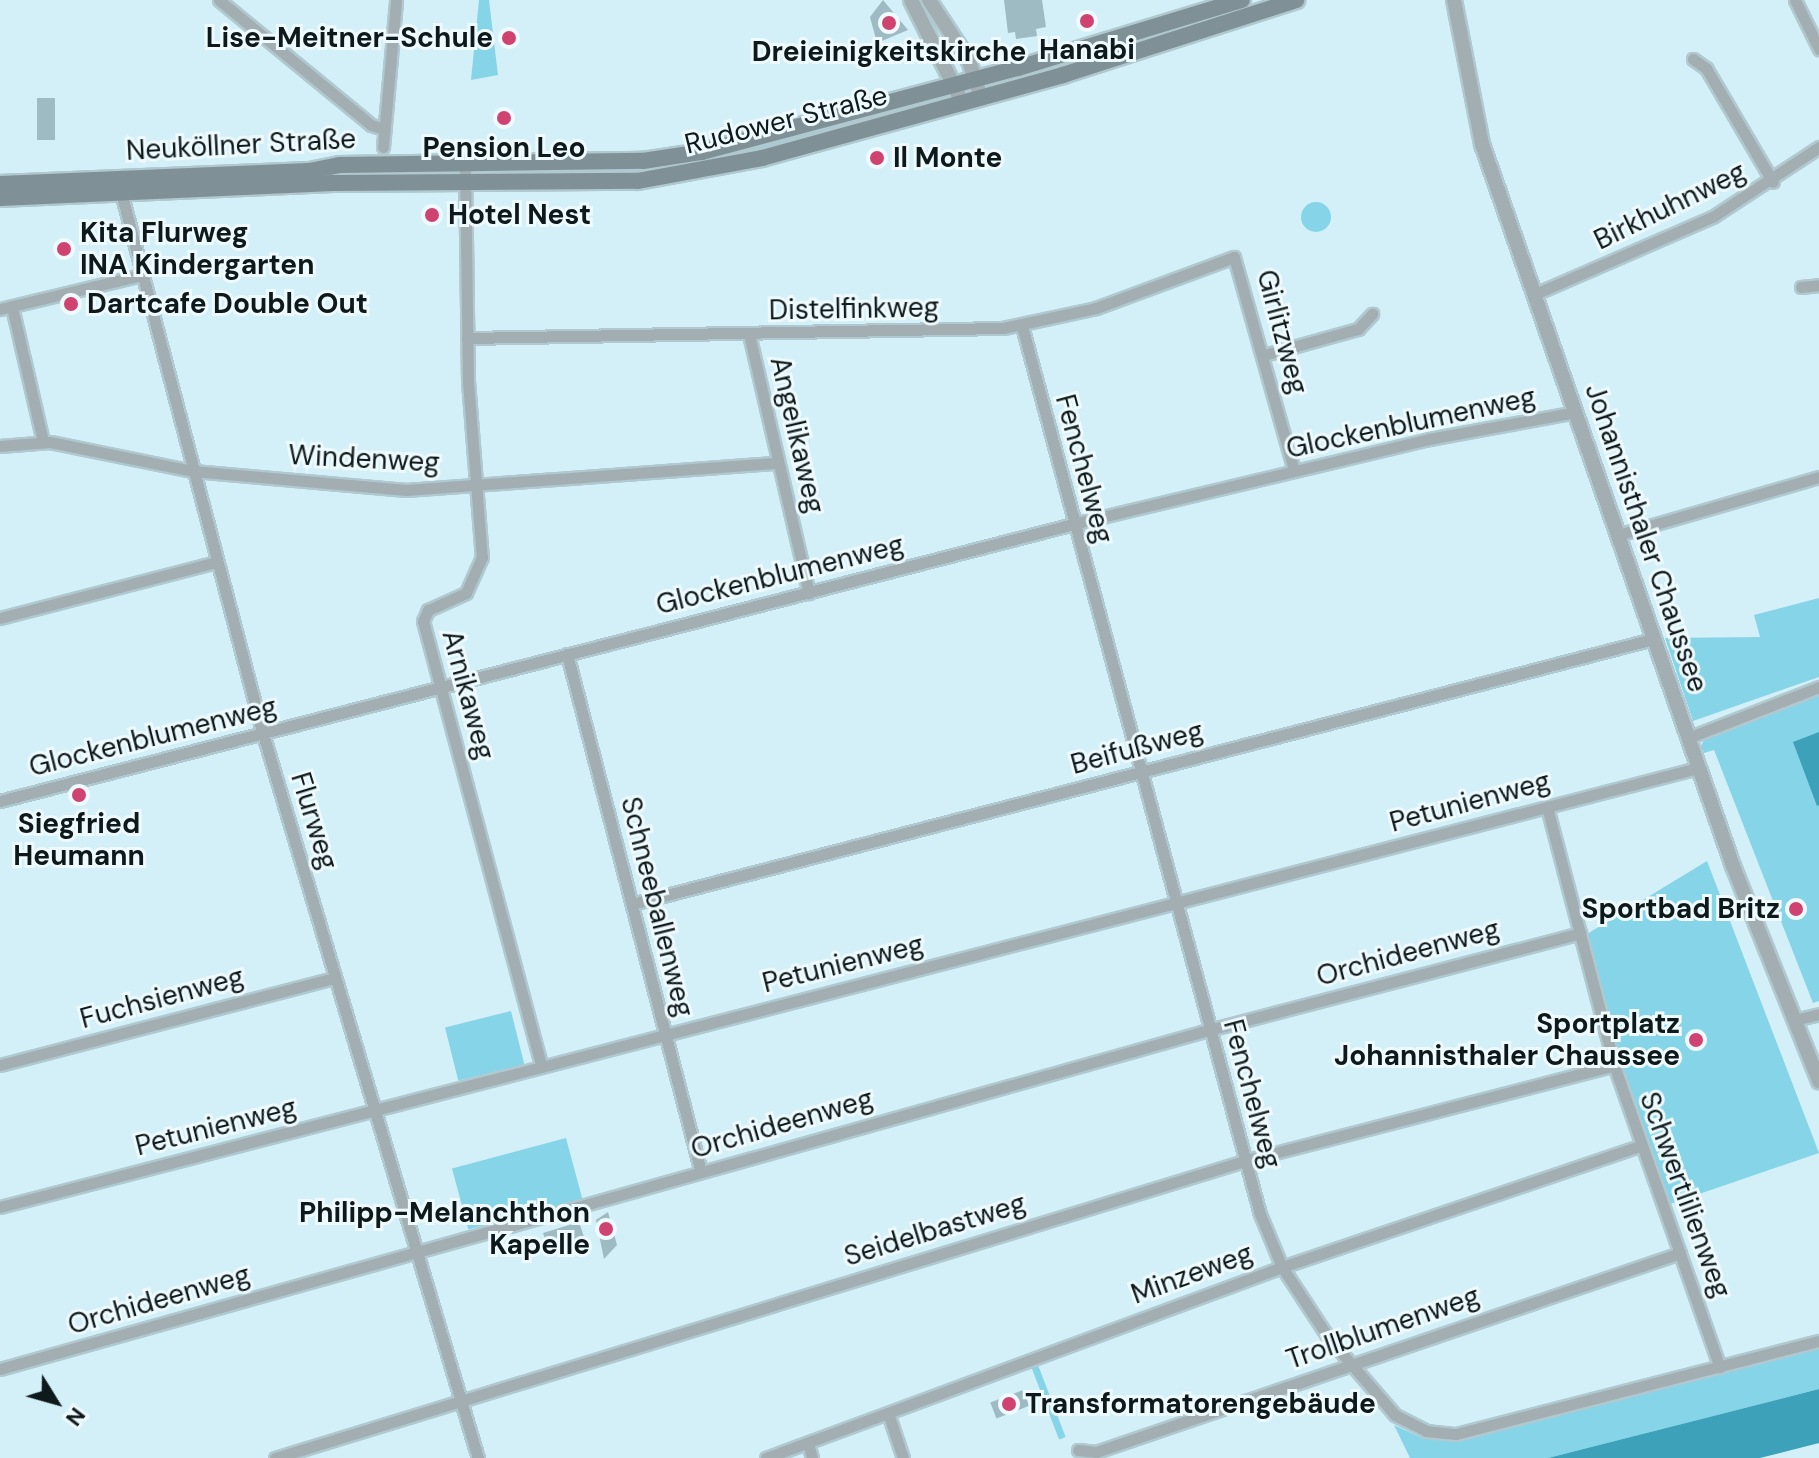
<!DOCTYPE html>
<meta charset="utf-8">
<style>
body{margin:0}
#map{position:relative;width:1819px;height:1458px;overflow:hidden;background:#d3f0f8;font-family:"DM Sans",sans-serif}
div>[style]{position:absolute}
[style*='--x']{left:calc(var(--x)*1px);top:calc(var(--y)*1px);width:calc(var(--w)*1px);rotate:calc(var(--a)*1deg)}
.green>*{inset:0;background:#86d4e7;transform-origin:0 0}
.round{border-radius:50%}
.water>*{inset:0;background:#3da2b9}
.building>*{inset:0;background:#9ebac2;transform-origin:0 0}
.roads{filter:drop-shadow(2px 0 #b0c9d0) drop-shadow(-2px 0 #b0c9d0) drop-shadow(0 2px #b0c9d0) drop-shadow(0 -2px #b0c9d0)}
.minor>*{height:11px;margin:-5.5px;padding:0 5.5px;transform-origin:5.5px;border-radius:5.5px;background:#a2aeb2}
.tertiary>*{height:14px;margin:-7px;padding:0 7px;transform-origin:7px;border-radius:7px;background:#a2aeb2}
.secondary>*{height:16px;margin:-8px;padding:0 8px;transform-origin:8px;border-radius:8px;background:#7f9196}
.dots>*{width:22px;height:22px;translate:-50% -50%;box-sizing:border-box;border:4px solid #eefafd;border-radius:50%}
span{translate:-50% -50%;white-space:nowrap;text-align:center;line-height:1.15;-webkit-text-stroke:6px #eefafd;paint-order:stroke}
.poi-label{font-size:28px;color:#0e191c;font-weight:700}
.right{translate:-100% -50%;text-align:right}
.left{translate:0 -50%;text-align:left}
.street-label{font-size:28px;color:#0e191c}
.north{position:absolute;left:16px;top:1362px;width:80px;height:80px;-webkit-text-stroke:6px #eefafd;paint-order:stroke;rotate:127deg;font-size:22px;font-weight:700;line-height:32px;text-align:center;color:#0e191c}
.north::after{content:'';display:block;margin:auto;width:28px;height:36px;background:#0e191c;clip-path:polygon(50% 0,100% 100%,50% 72%,0 100%)}
</style>
<div id="map">
<div class="green">
<div style="clip-path:polygon(479px 0,489px 0,498px 75px,471px 80px)"></div>
<div style="clip-path:polygon(879px 115px,874px 120px,720px 161px,721px 155px)"></div>
<div class="round" style="left:1301px;top:202px;width:30px;height:30px"></div>
<div style="clip-path:polygon(1819px 598px,1819px 677px,1693px 721px,1665px 638px,1760px 637px,1754px 615px)"></div>
<div style="clip-path:polygon(1819px 696px,1819px 1001px,1813px 1003px,1714px 750px,1704px 753px,1701px 746px,1705px 738px)"></div>
<div style="clip-path:polygon(1707px 861px,1819px 1153px,1670px 1204px,1635px 1110px,1587px 934px)"></div>
<div style="left:511px;top:1011px;width:55px;height:68px;rotate:76deg"></div>
<div style="left:566px;top:1138px;width:63px;height:118px;rotate:75deg"></div>
<div style="clip-path:polygon(1819px 1346px,1819px 1389px,1548px 1458px,1410px 1458px,1394px 1425px,1422px 1438px,1450px 1441px)"></div>
<div style="left:1038px;top:1365px;width:77px;height:7px;rotate:69deg"></div>
</div>
<div class="water">
<div style="clip-path:polygon(1819px 732px,1819px 805px,1817px 806px,1793px 742px)"></div>
<div style="clip-path:polygon(1819px 1389px,1819px 1443px,1760px 1458px,1548px 1458px)"></div>
</div>
<div class="building">
<div style="clip-path:polygon(883px 0,908px 30px,877px 43px,870px 17px)"></div>
<div style="clip-path:polygon(1004px 0,1042px 0,1046px 27px,1036px 29px,1037px 36px,1016px 39px,1015px 32px,1008px 33px)"></div>
<div style="left:37px;top:98px;width:18px;height:42px"></div>
<div style="clip-path:polygon(608px 1212px,617px 1245px,604px 1259px,596px 1220px)"></div>
<div style="clip-path:polygon(579px 1222px,586px 1243px,548px 1249px,543px 1233px)"></div>
<div style="left:1023px;top:1390px;width:17px;height:35px;rotate:69deg"></div>
</div>
<div class="roads">
<div class="minor">
<div style="--x:219;--y:0;--w:197;--a:39.4"></div>
<div style="--x:371;--y:125;--w:14;--a:17"></div>
<div style="--x:1795;--y:0;--w:55;--a:63.9"></div>
<div style="--x:1693;--y:59;--w:16;--a:35"></div>
<div style="--x:1706;--y:68;--w:132;--a:59.6"></div>
<div style="--x:383;--y:147;--w:148;--a:-84.9"></div>
<div style="--x:465;--y:166;--w:215;--a:89.2"></div>
<div style="--x:468;--y:381;--w:177;--a:85.5"></div>
<div style="--x:482;--y:557;--w:39;--a:114"></div>
<div style="--x:466;--y:593;--w:42;--a:155.9"></div>
<div style="--x:428;--y:610;--w:12;--a:114"></div>
<div style="--x:423;--y:621;--w:460;--a:75.1"></div>
<div style="--x:121;--y:192;--w:553;--a:75.34"></div>
<div style="--x:261;--y:727;--w:763;--a:73.47"></div>
<div style="--x:1801;--y:287;--w:18;--a:-6"></div>
<div style="--x:1535;--y:294;--w:195;--a:-23.5"></div>
<div style="--x:1714;--y:216;--w:126;--a:-33.3"></div>
<div style="--x:12;--y:307;--w:138;--a:77"></div>
<div style="--x:0;--y:309;--w:146;--a:-13.5"></div>
<div style="--x:1022;--y:326;--w:919;--a:75"></div>
<div style="--x:1260;--y:1214;--w:57;--a:67.5"></div>
<div style="--x:1282;--y:1267;--w:84;--a:56.7"></div>
<div style="--x:1328;--y:1337;--w:103;--a:49.3"></div>
<div style="--x:1395;--y:1415;--w:35;--a:27"></div>
<div style="--x:1426;--y:1431;--w:30;--a:6"></div>
<div style="--x:1456;--y:1434;--w:375;--a:-14.4"></div>
<div style="--x:749;--y:334;--w:266;--a:77"></div>
<div style="--x:467;--y:338;--w:536;--a:-1.07"></div>
<div style="--x:1003;--y:328;--w:95;--a:-12.1"></div>
<div style="--x:1096;--y:308;--w:147;--a:-20.3"></div>
<div style="--x:1234;--y:257;--w:221;--a:74.3"></div>
<div style="--x:1264;--y:355;--w:98;--a:-15.5"></div>
<div style="--x:1358;--y:329;--w:21;--a:-47"></div>
<div style="--x:0;--y:446;--w:50;--a:-4.6"></div>
<div style="--x:50;--y:442;--w:146;--a:11.5"></div>
<div style="--x:193;--y:471;--w:214;--a:5.1"></div>
<div style="--x:406;--y:490;--w:372;--a:-4.2"></div>
<div style="--x:1618;--y:535;--w:209;--a:-16.1"></div>
<div style="--x:0;--y:618;--w:224;--a:-14.5"></div>
<div style="--x:567;--y:654;--w:535;--a:75.5"></div>
<div style="--x:1688;--y:738;--w:141;--a:-21.3"></div>
<div style="--x:0;--y:801;--w:1116;--a:-14.47"></div>
<div style="--x:1081;--y:522;--w:358;--a:-13.4"></div>
<div style="--x:1429;--y:439;--w:149;--a:-10.4"></div>
<div style="--x:1547;--y:807;--w:267;--a:75.4"></div>
<div style="--x:1614;--y:1065;--w:320;--a:70.7"></div>
<div style="--x:632;--y:904;--w:1055;--a:-14.55"></div>
<div style="--x:1794;--y:1020;--w:26;--a:-13"></div>
<div style="--x:0;--y:1065;--w:346;--a:-14.6"></div>
<div style="--x:0;--y:1207;--w:1754;--a:-14.5"></div>
<div style="--x:0;--y:1369;--w:1247;--a:-15.67"></div>
<div style="--x:1201;--y:1032;--w:392;--a:-14.6"></div>
<div style="--x:888;--y:1413;--w:47;--a:71.6"></div>
<div style="--x:808;--y:1443;--w:16;--a:75"></div>
<div style="--x:1078;--y:1450;--w:18;--a:6"></div>
<div style="--x:1096;--y:1452;--w:617;--a:-18.82"></div>
<div style="--x:275;--y:1458;--w:1013;--a:-17.04"></div>
<div style="--x:1244;--y:1161;--w:382;--a:-14.5"></div>
<div style="--x:766;--y:1458;--w:550;--a:-20.31"></div>
<div style="--x:1282;--y:1267;--w:377;--a:-18.7"></div>
</div>
<div class="tertiary">
<div style="--x:911;--y:0;--w:114;--a:63.4"></div>
<div style="--x:929;--y:0;--w:73;--a:56.7"></div>
<div style="--x:969;--y:61;--w:38;--a:72"></div>
<div style="--x:1454;--y:0;--w:147;--a:79"></div>
<div style="--x:1482;--y:144;--w:764;--a:70.83"></div>
<div style="--x:1733;--y:866;--w:232;--a:68.2"></div>
</div>
<div class="secondary">
<div style="--x:0;--y:184;--w:309;--a:-2.4"></div>
<div style="--x:309;--y:171;--w:31;--a:-11"></div>
<div style="--x:339;--y:165;--w:304;--a:-0.8"></div>
<div style="--x:643;--y:161;--w:60;--a:-8.7"></div>
<div style="--x:702;--y:152;--w:327;--a:-14.9"></div>
<div style="--x:1018;--y:68;--w:234;--a:-16.9"></div>
<div style="--x:0;--y:198;--w:333;--a:-2.6"></div>
<div style="--x:333;--y:183;--w:305;--a:-0.4"></div>
<div style="--x:638;--y:181;--w:126;--a:-10.5"></div>
<div style="--x:762;--y:158;--w:312;--a:-15.4"></div>
<div style="--x:1063;--y:75;--w:245;--a:-17.8"></div>
</div>
</div>
<div class="dots">
<div style="left:1087px;top:21px;background:#d0426f"></div>
<div style="left:889px;top:23px;background:#d0426f"></div>
<div style="left:509px;top:38px;background:#d0426f"></div>
<div style="left:504px;top:118px;background:#d0426f"></div>
<div style="left:877px;top:158px;background:#d0426f"></div>
<div style="left:432px;top:215px;background:#d0426f"></div>
<div style="left:64px;top:249px;background:#d0426f"></div>
<div style="left:71px;top:304px;background:#d0426f"></div>
<div style="left:79px;top:795px;background:#d0426f"></div>
<div style="left:1796px;top:909px;background:#d0426f"></div>
<div style="left:1696px;top:1040px;background:#d0426f"></div>
<div style="left:606px;top:1229px;background:#d0426f"></div>
<div style="left:1009px;top:1404px;background:#d0426f"></div>
</div>
<div class="poi-label">
<span class="right" style="left:493px;top:38px">Lise-Meitner-Schule</span>
<span style="left:1087px;top:50px">Hanabi</span>
<span style="left:889px;top:52px">Dreieinigkeitskirche</span>
<span style="left:504px;top:148px">Pension Leo</span>
<span class="left" style="left:893px;top:158px">Il Monte</span>
<span class="left" style="left:448px;top:215px">Hotel Nest</span>
<span class="left" style="left:80px;top:249px">Kita Flurweg<br>INA Kindergarten</span>
<span class="left" style="left:87px;top:304px">Dartcafe Double Out</span>
<span style="left:79px;top:840px">Siegfried<br>Heumann</span>
<span class="right" style="left:1780px;top:909px">Sportbad Britz</span>
<span class="right" style="left:1680px;top:1040px">Sportplatz<br>Johannisthaler Chaussee</span>
<span class="right" style="left:590px;top:1229px">Philipp-Melanchthon<br>Kapelle</span>
<span class="left" style="left:1025px;top:1404px">Transformatorengebäude</span>
</div>
<div class="street-label">
<span style="left:786px;top:120px;rotate:-14deg">Rudower Straße</span>
<span style="left:241px;top:145px;rotate:-3deg">Neuköllner Straße</span>
<span style="left:1670px;top:206px;rotate:-26deg">Birkhuhnweg</span>
<span style="left:854px;top:309px;rotate:-1deg">Distelfinkweg</span>
<span style="left:1282px;top:332px;rotate:75deg">Girlitzweg</span>
<span style="left:1411px;top:423px;rotate:-12deg">Glockenblumenweg</span>
<span style="left:797px;top:435px;rotate:77deg">Angelikaweg</span>
<span style="left:364px;top:459px;rotate:3deg">Windenweg</span>
<span style="left:1084px;top:469px;rotate:75deg">Fenchelweg</span>
<span style="left:1646px;top:538px;rotate:71deg">Johannisthaler Chaussee</span>
<span style="left:780px;top:575px;rotate:-14deg">Glockenblumenweg</span>
<span style="left:468px;top:695px;rotate:75deg">Arnikaweg</span>
<span style="left:153px;top:737px;rotate:-14deg">Glockenblumenweg</span>
<span style="left:1137px;top:748px;rotate:-15deg">Beifußweg</span>
<span style="left:1470px;top:802px;rotate:-15deg">Petunienweg</span>
<span style="left:314px;top:821px;rotate:73deg">Flurweg</span>
<span style="left:657px;top:907px;rotate:76deg">Schneeballenweg</span>
<span style="left:1408px;top:953px;rotate:-15deg">Orchideenweg</span>
<span style="left:843px;top:964px;rotate:-14deg">Petunienweg</span>
<span style="left:162px;top:998px;rotate:-15deg">Fuchsienweg</span>
<span style="left:1252px;top:1094px;rotate:75deg">Fenchelweg</span>
<span style="left:782px;top:1124px;rotate:-16deg">Orchideenweg</span>
<span style="left:216px;top:1127px;rotate:-14deg">Petunienweg</span>
<span style="left:1685px;top:1195px;rotate:70deg">Schwertlilienweg</span>
<span style="left:935px;top:1230px;rotate:-17deg">Seidelbastweg</span>
<span style="left:1192px;top:1274px;rotate:-20deg">Minzeweg</span>
<span style="left:159px;top:1300px;rotate:-16deg">Orchideenweg</span>
<span style="left:1383px;top:1328px;rotate:-19deg">Trollblumenweg</span>
</div>
<div class="north">N</div>
</div>
